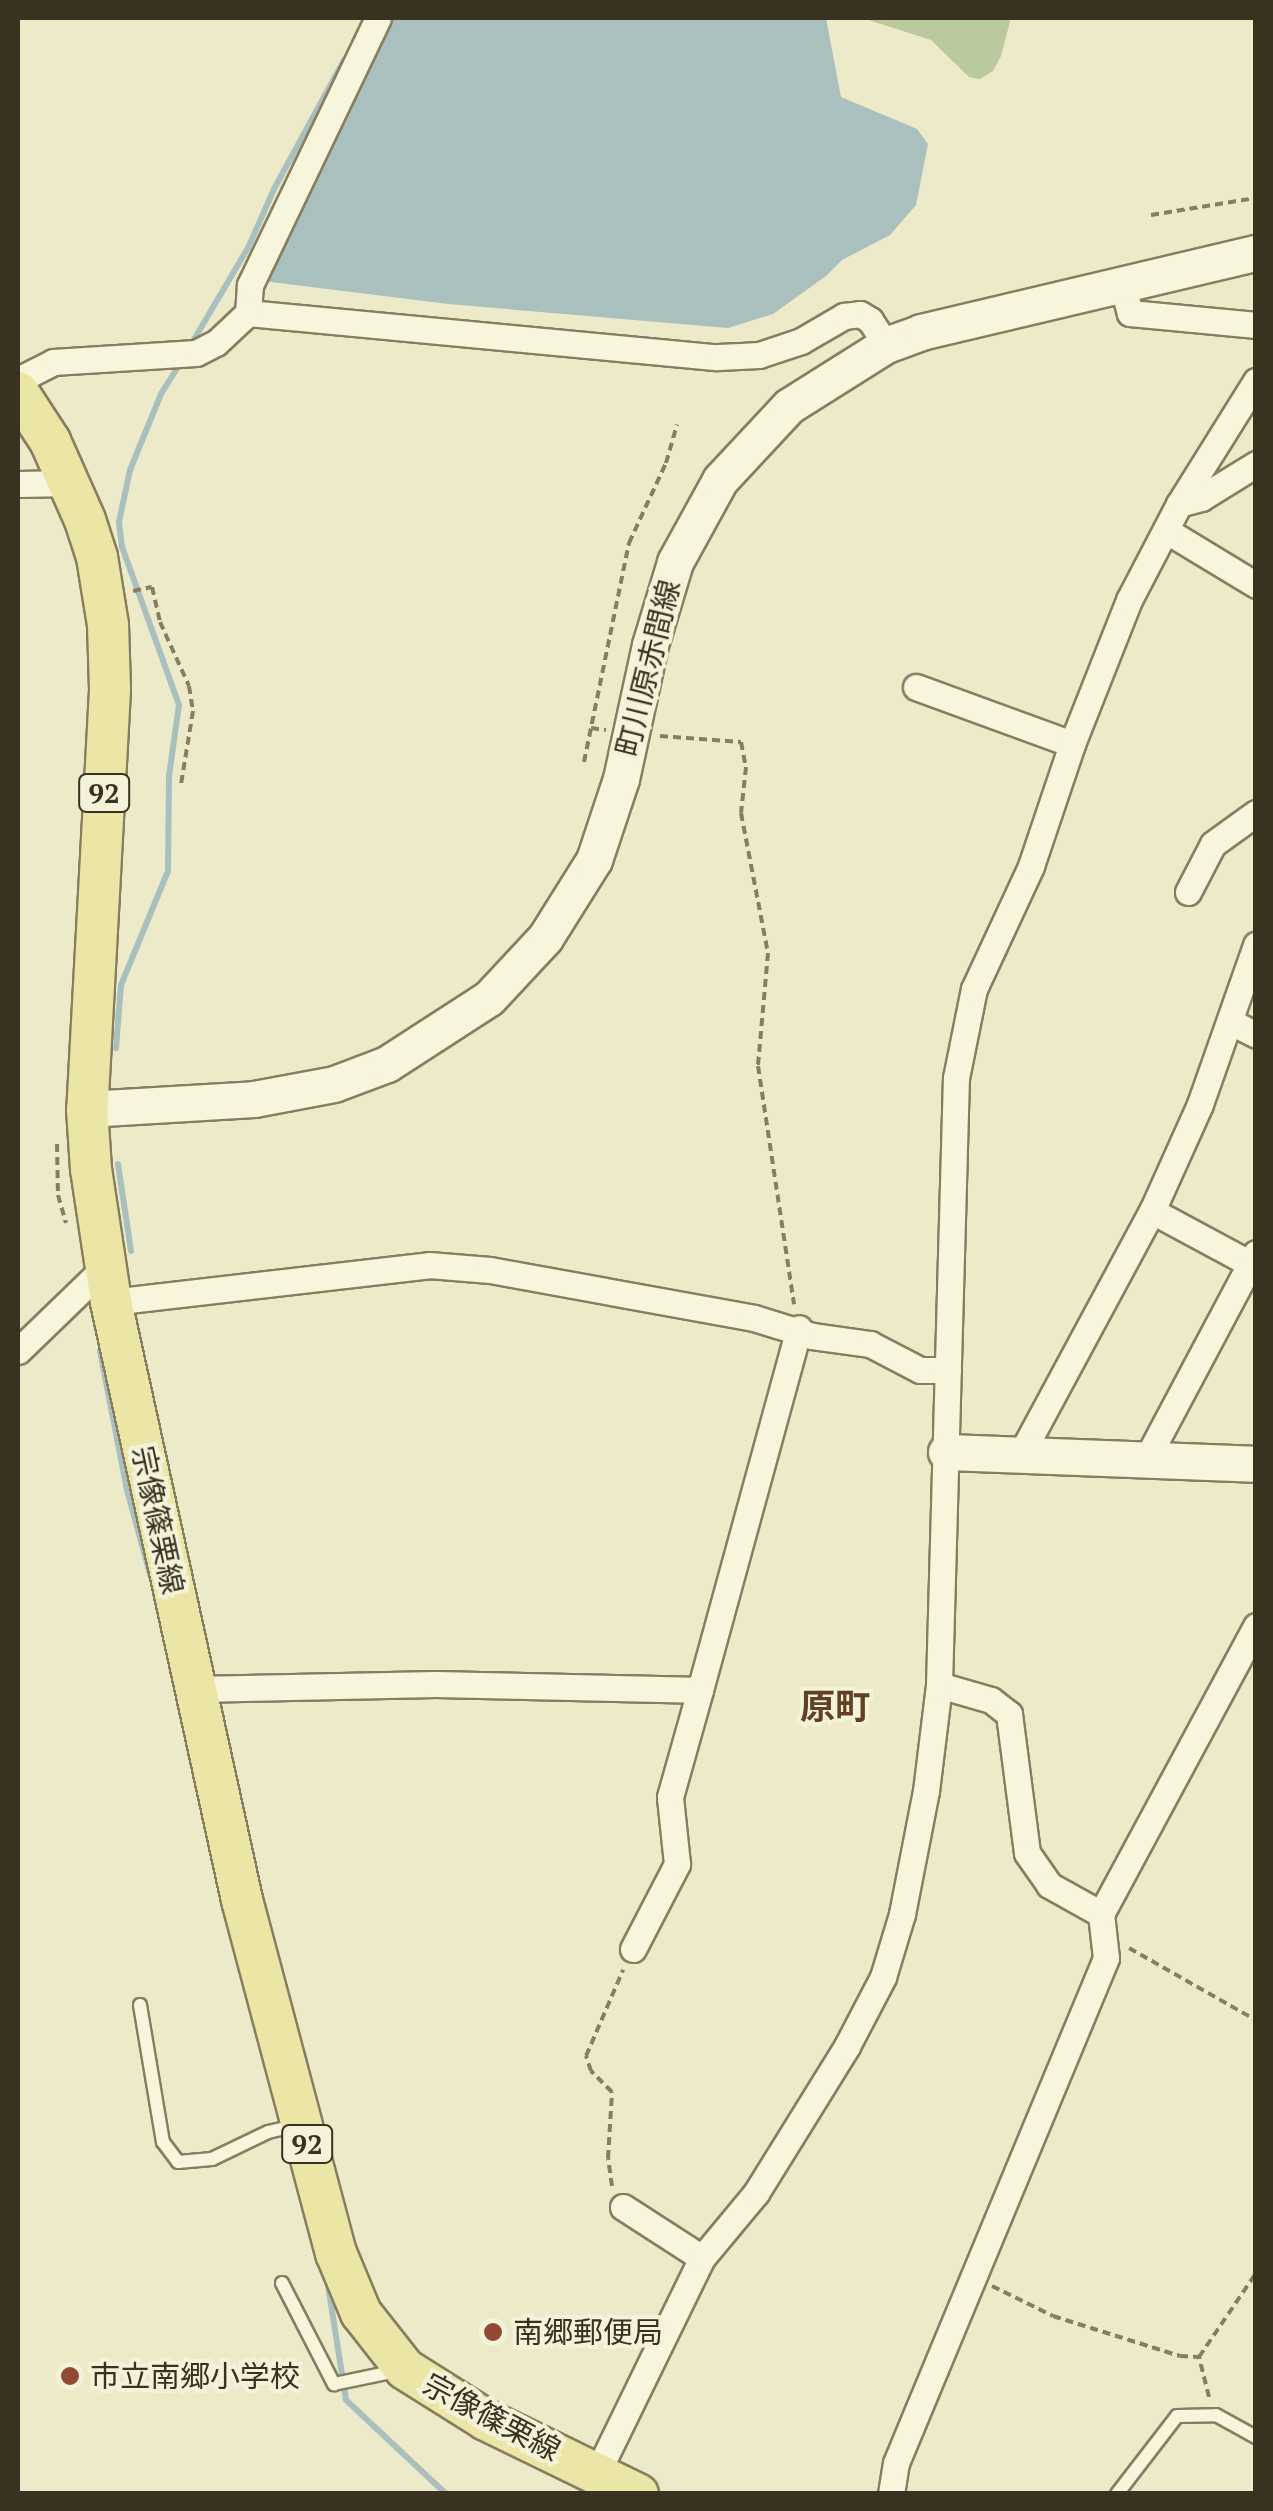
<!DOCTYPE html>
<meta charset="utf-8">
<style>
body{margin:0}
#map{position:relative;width:1273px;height:2511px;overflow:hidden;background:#eceac9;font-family:"PT Serif","Noto Sans JP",serif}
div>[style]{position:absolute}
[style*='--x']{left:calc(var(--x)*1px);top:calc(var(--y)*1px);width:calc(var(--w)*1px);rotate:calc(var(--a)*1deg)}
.green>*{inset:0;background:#baca9e}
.water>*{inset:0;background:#aac0bf}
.stream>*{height:6px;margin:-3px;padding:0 3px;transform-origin:3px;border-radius:3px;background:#aac0bf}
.path>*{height:4px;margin-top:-2px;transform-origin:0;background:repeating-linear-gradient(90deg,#877e5f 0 8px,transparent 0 13px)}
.roads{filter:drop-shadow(2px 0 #877e5f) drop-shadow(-2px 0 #877e5f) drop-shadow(0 2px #877e5f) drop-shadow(0 -2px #877e5f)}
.lane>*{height:12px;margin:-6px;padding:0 6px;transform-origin:6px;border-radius:6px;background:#f7f5dc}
.street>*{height:25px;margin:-12.5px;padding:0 12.5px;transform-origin:12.5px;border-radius:12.5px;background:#f7f5dc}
.secondary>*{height:35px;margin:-17.5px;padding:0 17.5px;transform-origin:17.5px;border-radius:17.5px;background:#f7f5dc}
.primary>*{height:40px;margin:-20px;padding:0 20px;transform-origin:20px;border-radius:20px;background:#ebe6a5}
.dots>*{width:28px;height:28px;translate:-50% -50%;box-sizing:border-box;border:5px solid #f4f2d8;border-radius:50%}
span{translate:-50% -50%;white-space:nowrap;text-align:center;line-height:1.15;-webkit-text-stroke:8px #f4f2d8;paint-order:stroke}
.shield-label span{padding:2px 8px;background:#f4f2d8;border:2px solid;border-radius:8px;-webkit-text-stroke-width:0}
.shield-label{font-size:28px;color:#393221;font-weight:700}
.street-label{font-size:30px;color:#393221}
.poi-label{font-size:30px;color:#393221}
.left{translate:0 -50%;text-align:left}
.quarter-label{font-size:35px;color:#624024;font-weight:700}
.frame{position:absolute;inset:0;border:20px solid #393221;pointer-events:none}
</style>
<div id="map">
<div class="green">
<div style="clip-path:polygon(862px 18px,1011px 18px,1001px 56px,993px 71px,980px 79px,969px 77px,931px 40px)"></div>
</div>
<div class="water">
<div style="clip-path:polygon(387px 18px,826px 18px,841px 97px,917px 129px,928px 144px,916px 205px,890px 235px,842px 260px,826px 276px,773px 314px,728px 328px,448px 304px,263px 281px)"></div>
</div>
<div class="stream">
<div style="--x:189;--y:348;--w:116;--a:-59.5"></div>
<div style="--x:248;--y:248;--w:64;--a:-66.2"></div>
<div style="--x:274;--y:189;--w:147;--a:-61.5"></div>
<div style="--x:116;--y:1048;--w:63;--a:-85.5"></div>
<div style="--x:121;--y:985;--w:123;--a:-67.6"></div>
<div style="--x:168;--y:871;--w:95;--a:-89.4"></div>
<div style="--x:169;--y:776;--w:72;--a:-82"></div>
<div style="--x:179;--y:705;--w:168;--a:-109.8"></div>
<div style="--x:122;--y:547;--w:25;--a:-97"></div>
<div style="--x:119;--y:522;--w:53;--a:-78.1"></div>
<div style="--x:130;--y:470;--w:82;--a:-67.8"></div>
<div style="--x:161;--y:394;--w:36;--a:-58"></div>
<div style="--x:118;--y:1164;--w:88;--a:81.5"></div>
<div style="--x:100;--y:1351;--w:142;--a:79"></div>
<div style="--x:127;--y:1490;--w:87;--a:74.7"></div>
<div style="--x:328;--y:2285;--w:116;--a:81.1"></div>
<div style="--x:346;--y:2400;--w:137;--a:43.2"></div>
</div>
<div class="path">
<div style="--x:1151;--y:215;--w:106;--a:-9.2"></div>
<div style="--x:133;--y:591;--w:19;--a:-12"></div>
<div style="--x:152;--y:587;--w:36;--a:77"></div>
<div style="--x:160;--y:622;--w:70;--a:65.6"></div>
<div style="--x:189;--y:686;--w:25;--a:81"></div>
<div style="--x:193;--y:711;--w:74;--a:99.3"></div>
<div style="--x:591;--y:728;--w:15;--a:8"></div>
<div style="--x:660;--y:736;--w:81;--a:4.2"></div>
<div style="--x:741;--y:742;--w:25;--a:79"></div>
<div style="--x:746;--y:767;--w:46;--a:96.2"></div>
<div style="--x:741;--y:813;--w:143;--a:79.1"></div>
<div style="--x:768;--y:953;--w:113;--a:95.1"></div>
<div style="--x:758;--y:1066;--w:241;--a:81.4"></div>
<div style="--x:584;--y:762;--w:224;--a:-78.4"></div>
<div style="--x:629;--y:543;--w:88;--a:-65.2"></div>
<div style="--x:666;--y:463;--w:40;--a:-74"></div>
<div style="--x:57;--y:1144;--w:51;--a:88.9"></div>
<div style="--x:58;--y:1195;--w:29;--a:74"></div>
<div style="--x:1129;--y:1948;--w:146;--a:29.6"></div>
<div style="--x:612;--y:2186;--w:28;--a:-98"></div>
<div style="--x:608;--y:2158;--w:66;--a:-86.5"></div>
<div style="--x:612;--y:2092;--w:30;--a:-135"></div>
<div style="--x:591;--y:2071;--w:16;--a:-108"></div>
<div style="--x:586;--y:2056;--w:94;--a:-66.7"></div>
<div style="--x:992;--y:2286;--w:68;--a:26.2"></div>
<div style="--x:1053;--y:2316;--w:133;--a:17.5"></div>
<div style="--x:1180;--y:2356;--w:19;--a:3"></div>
<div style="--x:1209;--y:2397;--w:41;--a:-104"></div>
<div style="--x:1199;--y:2357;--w:102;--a:-55.8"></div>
</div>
<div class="roads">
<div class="lane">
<div style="--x:140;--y:2005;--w:139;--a:80.5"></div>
<div style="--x:163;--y:2142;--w:25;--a:53"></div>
<div style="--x:178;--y:2162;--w:34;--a:-5"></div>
<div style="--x:212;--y:2159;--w:62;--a:-25.7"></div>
<div style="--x:268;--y:2132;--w:32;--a:-13"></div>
<div style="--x:282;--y:2283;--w:114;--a:62.8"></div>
<div style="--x:334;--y:2384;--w:68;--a:-11.8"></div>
<div style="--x:1117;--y:2494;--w:98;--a:-52.4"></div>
<div style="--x:1177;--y:2416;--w:39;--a:-1"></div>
<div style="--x:1216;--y:2415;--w:46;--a:28.8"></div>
</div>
<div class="street">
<div style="--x:1122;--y:282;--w:32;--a:76"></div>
<div style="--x:1130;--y:313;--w:127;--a:5.4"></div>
<div style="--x:248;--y:313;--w:471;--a:5.4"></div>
<div style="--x:717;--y:357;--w:42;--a:-2.7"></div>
<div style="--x:759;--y:355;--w:44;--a:-18.4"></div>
<div style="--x:801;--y:341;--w:50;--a:-30.2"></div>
<div style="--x:844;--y:316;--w:16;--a:-7"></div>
<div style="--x:860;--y:314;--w:12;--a:31"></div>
<div style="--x:870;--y:320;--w:30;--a:57"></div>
<div style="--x:18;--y:380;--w:39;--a:-27"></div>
<div style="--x:53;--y:362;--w:143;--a:-3.6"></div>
<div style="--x:196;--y:353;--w:22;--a:-27"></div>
<div style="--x:216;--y:343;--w:44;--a:-43.2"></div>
<div style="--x:248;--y:313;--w:28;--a:-86"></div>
<div style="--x:250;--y:285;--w:296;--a:-64.4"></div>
<div style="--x:18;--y:484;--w:52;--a:-1.1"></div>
<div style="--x:1179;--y:504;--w:145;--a:-58"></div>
<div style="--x:1167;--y:531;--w:104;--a:31.2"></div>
<div style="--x:916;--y:687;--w:166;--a:20.1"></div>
<div style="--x:1188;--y:892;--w:54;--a:-62.5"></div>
<div style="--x:1213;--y:844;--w:53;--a:-35.8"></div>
<div style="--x:1231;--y:1022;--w:28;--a:27"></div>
<div style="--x:1152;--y:1211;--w:118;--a:28.3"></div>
<div style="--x:111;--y:1302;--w:320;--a:-6.6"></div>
<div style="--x:429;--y:1265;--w:61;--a:4.7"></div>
<div style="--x:490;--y:1270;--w:268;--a:10.3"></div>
<div style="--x:754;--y:1318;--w:61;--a:17.2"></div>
<div style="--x:812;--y:1336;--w:59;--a:7.9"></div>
<div style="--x:870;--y:1344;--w:56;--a:27.5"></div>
<div style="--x:920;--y:1370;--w:28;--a:0"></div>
<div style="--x:18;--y:1351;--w:121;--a:-44"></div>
<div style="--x:1021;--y:1454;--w:276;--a:-61.7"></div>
<div style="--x:1152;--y:1211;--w:117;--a:-65.8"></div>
<div style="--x:1200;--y:1104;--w:169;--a:-70.6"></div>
<div style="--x:1147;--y:1458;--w:232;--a:-62"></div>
<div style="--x:939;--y:1685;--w:54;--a:16.1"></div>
<div style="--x:991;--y:1700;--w:23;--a:38"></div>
<div style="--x:1009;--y:1714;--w:140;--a:82.6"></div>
<div style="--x:1027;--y:1853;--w:39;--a:55"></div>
<div style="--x:1049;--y:1885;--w:60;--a:29.1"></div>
<div style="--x:195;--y:1689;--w:241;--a:-1.2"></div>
<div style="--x:436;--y:1684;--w:264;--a:1.3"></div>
<div style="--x:700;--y:1690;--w:375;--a:-74.7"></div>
<div style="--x:633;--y:1949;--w:96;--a:-62.6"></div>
<div style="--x:677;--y:1864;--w:67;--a:-96"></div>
<div style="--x:670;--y:1797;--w:111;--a:-74.3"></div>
<div style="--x:623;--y:2207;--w:94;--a:32.8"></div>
<div style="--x:598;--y:2471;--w:237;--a:-64"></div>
<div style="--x:702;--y:2258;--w:85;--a:-50.3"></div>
<div style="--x:756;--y:2193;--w:173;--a:-58.2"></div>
<div style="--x:847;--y:2046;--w:78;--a:-62.4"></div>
<div style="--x:883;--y:1977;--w:66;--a:-73.2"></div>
<div style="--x:902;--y:1914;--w:125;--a:-79"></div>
<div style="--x:926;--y:1791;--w:107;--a:-83"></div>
<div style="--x:939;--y:1685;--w:607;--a:-88.4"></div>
<div style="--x:956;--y:1078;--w:91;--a:-78.6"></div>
<div style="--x:974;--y:989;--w:136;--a:-65.1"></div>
<div style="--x:1031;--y:866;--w:129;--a:-71.4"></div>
<div style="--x:1072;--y:744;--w:155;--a:-68.4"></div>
<div style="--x:1129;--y:600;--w:108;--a:-62.5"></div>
<div style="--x:1179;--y:504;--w:23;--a:-15"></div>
<div style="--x:1201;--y:498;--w:65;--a:-31.7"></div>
<div style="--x:891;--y:2494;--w:31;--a:-81"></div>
<div style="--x:896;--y:2463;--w:547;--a:-67.42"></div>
<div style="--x:1106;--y:1958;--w:44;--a:-96.5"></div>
<div style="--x:1101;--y:1914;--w:327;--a:-61.7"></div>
</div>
<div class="secondary">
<div style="--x:87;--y:1109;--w:167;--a:-3.4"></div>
<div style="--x:254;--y:1099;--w:81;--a:-10.6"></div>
<div style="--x:334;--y:1084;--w:57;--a:-20.7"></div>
<div style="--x:387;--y:1064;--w:121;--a:-32.9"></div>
<div style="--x:489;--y:998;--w:82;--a:-47"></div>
<div style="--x:545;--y:938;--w:92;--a:-57.9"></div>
<div style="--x:594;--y:860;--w:85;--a:-71.6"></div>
<div style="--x:621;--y:779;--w:137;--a:-77.8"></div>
<div style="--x:650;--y:645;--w:87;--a:-73.2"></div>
<div style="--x:675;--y:562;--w:94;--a:-61.2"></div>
<div style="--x:720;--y:480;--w:101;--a:-47"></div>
<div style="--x:789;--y:406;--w:115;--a:-32.2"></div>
<div style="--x:886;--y:345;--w:37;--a:-20"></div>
<div style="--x:921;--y:332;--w:344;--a:-13.3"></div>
<div style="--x:946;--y:1452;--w:310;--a:2.2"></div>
</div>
<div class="primary">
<div style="--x:18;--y:392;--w:59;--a:56.9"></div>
<div style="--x:50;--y:441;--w:86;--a:66.1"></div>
<div style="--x:85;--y:520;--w:39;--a:72"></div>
<div style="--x:97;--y:557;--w:69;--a:80.8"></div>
<div style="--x:108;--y:625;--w:65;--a:88.2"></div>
<div style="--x:110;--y:690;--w:420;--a:93.1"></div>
<div style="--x:87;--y:1109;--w:60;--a:86.2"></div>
<div style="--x:91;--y:1169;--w:134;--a:81.4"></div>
<div style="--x:111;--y:1302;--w:612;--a:77.64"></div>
<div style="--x:242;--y:1900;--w:365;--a:75.1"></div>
<div style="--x:336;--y:2253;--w:65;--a:67.4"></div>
<div style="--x:361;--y:2313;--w:71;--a:51.8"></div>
<div style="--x:405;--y:2369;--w:96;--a:32.2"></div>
<div style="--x:486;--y:2420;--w:169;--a:26"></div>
</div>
</div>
<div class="dots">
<div style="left:493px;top:2332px;background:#924933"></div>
<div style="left:70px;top:2376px;background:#924933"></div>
</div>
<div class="shield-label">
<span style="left:104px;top:793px">92</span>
<span style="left:307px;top:2144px">92</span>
</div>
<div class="street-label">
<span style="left:648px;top:668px;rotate:-76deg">町川原赤間線</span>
<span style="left:158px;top:1520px;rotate:78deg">宗像篠栗線</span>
<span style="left:492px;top:2417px;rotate:28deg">宗像篠栗線</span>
</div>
<div class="poi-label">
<span class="left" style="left:513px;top:2332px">南郷郵便局</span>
<span class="left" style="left:90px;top:2376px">市立南郷小学校</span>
</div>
<div class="quarter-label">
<span style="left:835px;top:1706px">原町</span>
</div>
<div class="frame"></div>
</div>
